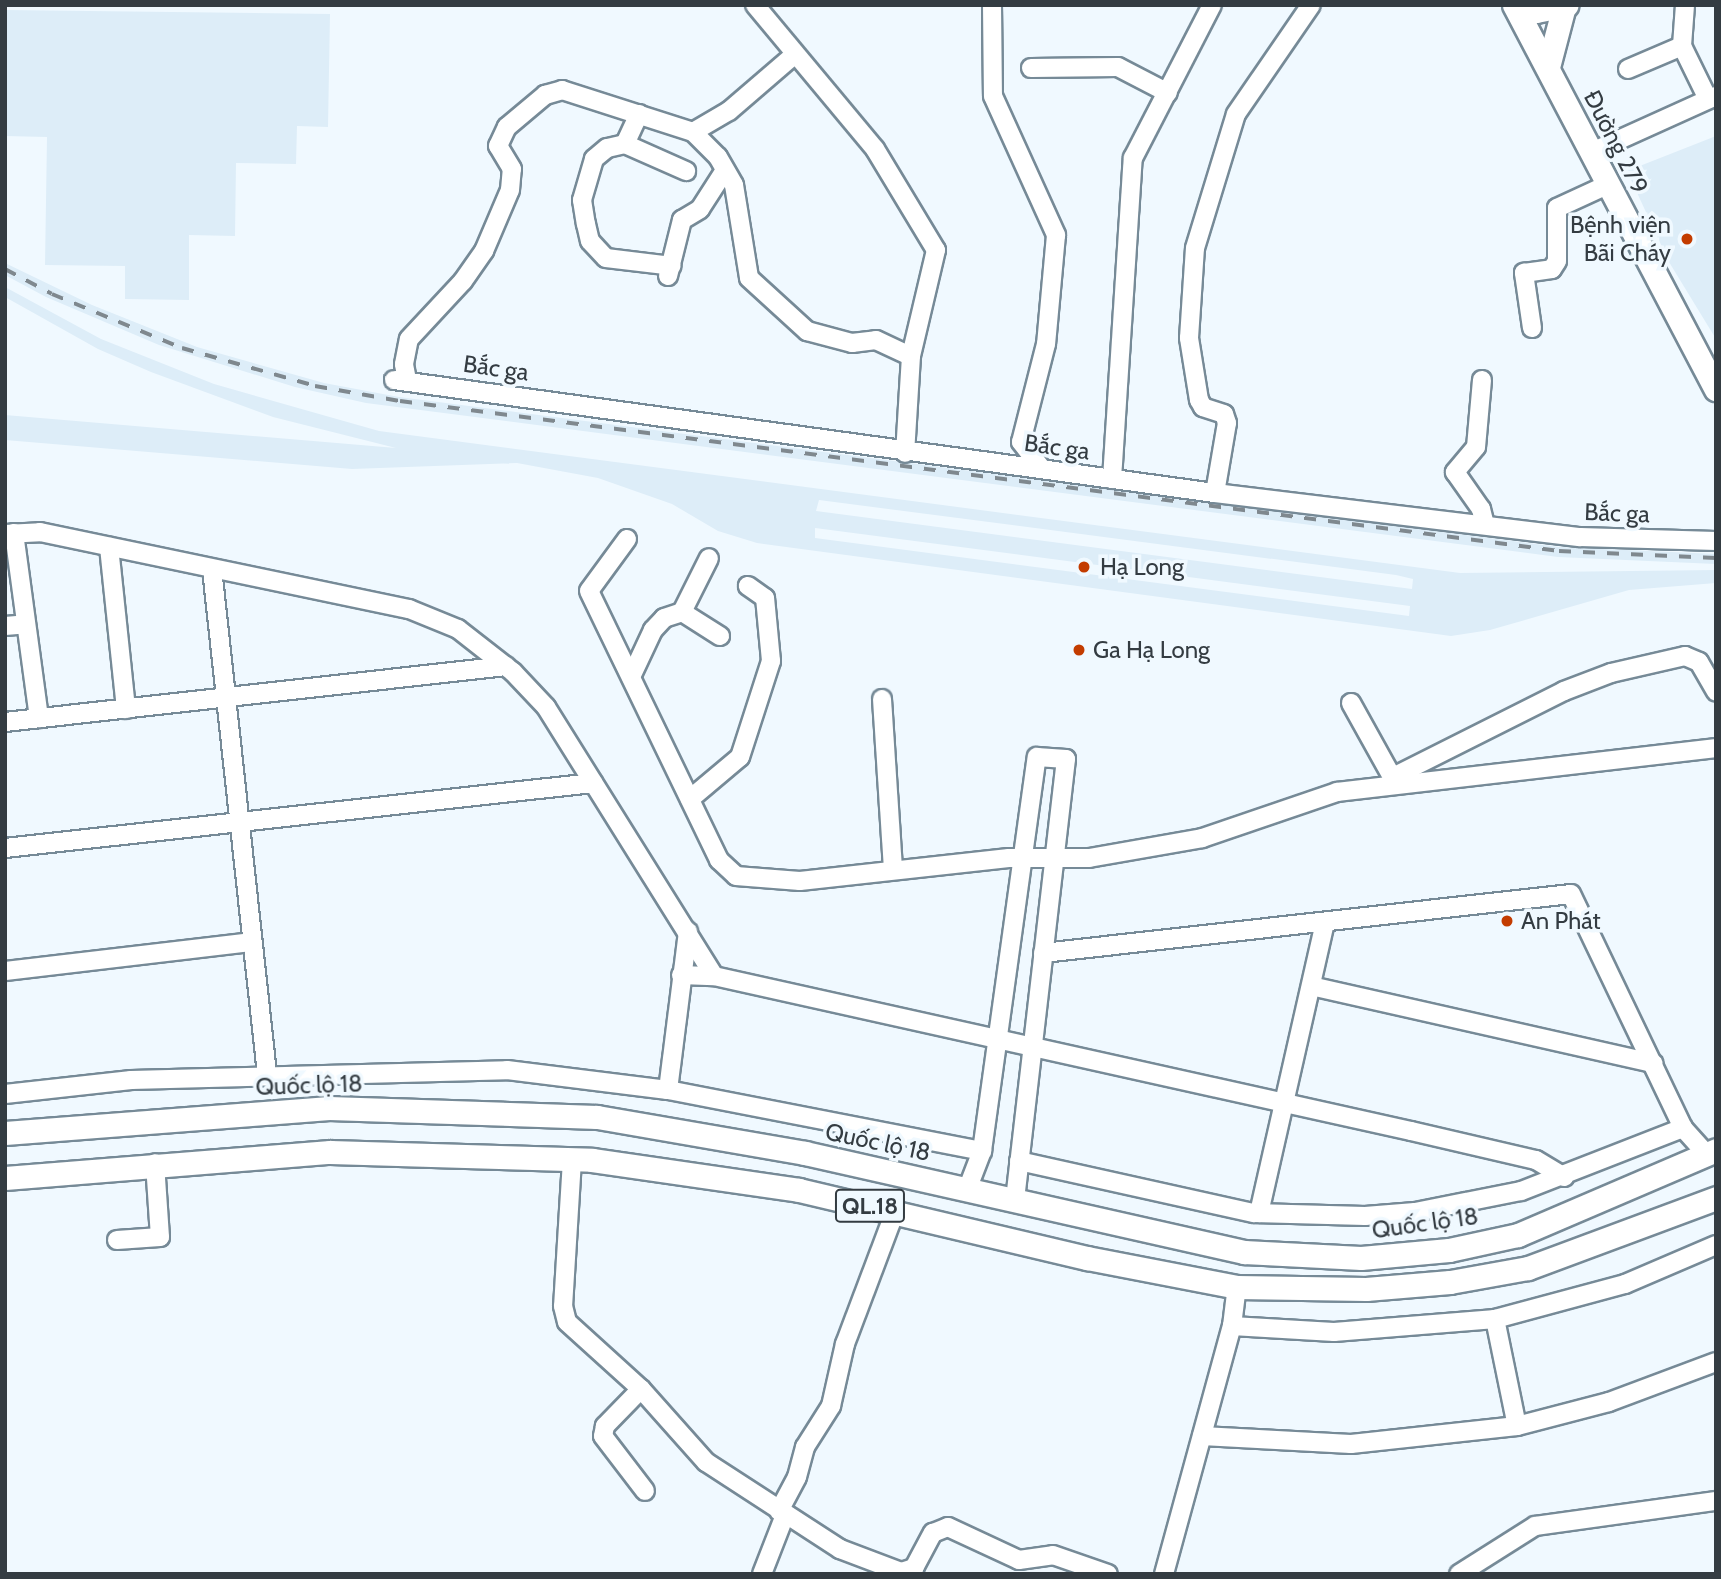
<!DOCTYPE html>
<meta charset="utf-8">
<style>
body{margin:0}
#map{position:relative;width:1721px;height:1579px;overflow:hidden;background:#f0f9ff;font-family:Cabin,sans-serif}
div>[style]{position:absolute}
[style*='--x']{left:calc(var(--x)*1px);top:calc(var(--y)*1px);width:calc(var(--w)*1px);rotate:calc(var(--a)*1deg)}
.built>*{inset:0;background:#ddedf8}
.roads{filter:drop-shadow(2px 0 #768a97) drop-shadow(-2px 0 #768a97) drop-shadow(0 2px #768a97) drop-shadow(0 -2px #768a97)}
.minor>*{height:18px;margin:-9px;padding:0 9px;transform-origin:9px;border-radius:9px;background:#fff}
.major>*{height:23px;margin:-11.5px;padding:0 11.5px;transform-origin:11.5px;border-radius:11.5px;background:#fff}
.rail>*{height:3.5px;margin-top:-1.75px;transform-origin:0;background:repeating-linear-gradient(90deg,#7f888e 0 12px,transparent 0 24px)}
.dots>*{width:19px;height:19px;translate:-50% -50%;box-sizing:border-box;border:4px solid #f0f9ff;border-radius:50%}
span{translate:-50% -50%;white-space:nowrap;text-align:center;line-height:1.15;-webkit-text-stroke:7px #f0f9ff;paint-order:stroke}
.shield-label span{padding:2px 5px;background:#f0f9ff;border:2px solid;border-radius:5px;-webkit-text-stroke-width:0}
.shield-label{font-size:23px;color:#343c42;font-weight:700}
.street-label{font-size:24px;color:#343c42}
.poi-label{font-size:24px;color:#343c42}
.right{translate:-100% -50%;text-align:right}
.left{translate:0 -50%;text-align:left}
.frame{position:absolute;inset:0;border:7px solid #343c42;pointer-events:none}
</style>
<div id="map">
<div class="built">
<div style="clip-path:polygon(5px 10px,330px 14px,328px 127px,297px 126px,296px 164px,236px 163px,235px 236px,189px 235px,189px 300px,125px 299px,125px 266px,45px 265px,47px 137px,5px 136px)"></div>
<div style="clip-path:polygon(1716px 136px,1716px 339px,1669px 262px,1627px 171px)"></div>
<div style="clip-path:polygon(5px 263px,92px 305px,197px 347px,324px 383px,399px 397px,1558px 547px,1716px 554px,1716px 564px,1558px 557px,366px 403px,295px 387px,159px 345px,46px 297px,5px 275px)"></div>
<div style="clip-path:polygon(evenodd,5px 287px,101px 339px,214px 384px,379px 431px,1460px 573px,1716px 570px,1716px 583px,1629px 590px,1490px 630px,1451px 636px,757px 543px,718px 531px,672px 504px,598px 478px,517px 463px,352px 469px,5px 440px,5px 415px,396px 448px,273px 417px,151px 372px,98px 349px,14px 302px,5px 297px,5px 287px,819px 500px,1396px 575px,1413px 579px,1412px 589px,816px 511px,819px 500px,5px 287px,815px 528px,1410px 606px,1409px 616px,815px 538px,815px 528px)"></div>
</div>
<div class="roads">
<div class="minor">
<div style="--x:755;--y:5;--w:187;--a:50.2"></div>
<div style="--x:875;--y:149;--w:118;--a:58.9"></div>
<div style="--x:936;--y:250;--w:109;--a:103.3"></div>
<div style="--x:911;--y:356;--w:97;--a:93.5"></div>
<div style="--x:992;--y:5;--w:91;--a:89.4"></div>
<div style="--x:993;--y:96;--w:153;--a:65.6"></div>
<div style="--x:1056;--y:235;--w:109;--a:95.2"></div>
<div style="--x:1046;--y:344;--w:101;--a:104.3"></div>
<div style="--x:1021;--y:442;--w:33;--a:52"></div>
<div style="--x:1685;--y:5;--w:41;--a:94.2"></div>
<div style="--x:1682;--y:46;--w:59;--a:63.9"></div>
<div style="--x:1031;--y:68;--w:87;--a:-0.7"></div>
<div style="--x:1118;--y:67;--w:56;--a:27.5"></div>
<div style="--x:1628;--y:69;--w:59;--a:-23.1"></div>
<div style="--x:639;--y:114;--w:33;--a:115"></div>
<div style="--x:625;--y:144;--w:18;--a:167"></div>
<div style="--x:607;--y:148;--w:17;--a:140"></div>
<div style="--x:594;--y:159;--w:43;--a:106.3"></div>
<div style="--x:582;--y:200;--w:24;--a:81"></div>
<div style="--x:586;--y:224;--w:17;--a:77"></div>
<div style="--x:590;--y:241;--w:23;--a:47"></div>
<div style="--x:606;--y:258;--w:66;--a:6.9"></div>
<div style="--x:693;--y:132;--w:42;--a:-30.3"></div>
<div style="--x:729;--y:111;--w:86;--a:-40.7"></div>
<div style="--x:625;--y:144;--w:67;--a:23.9"></div>
<div style="--x:1592;--y:152;--w:136;--a:-24.3"></div>
<div style="--x:668;--y:276;--w:58;--a:-76"></div>
<div style="--x:682;--y:220;--w:21;--a:-31"></div>
<div style="--x:700;--y:209;--w:46;--a:-57.3"></div>
<div style="--x:1532;--y:328;--w:56;--a:-98.3"></div>
<div style="--x:1524;--y:273;--w:28;--a:-8"></div>
<div style="--x:1552;--y:269;--w:9;--a:-58"></div>
<div style="--x:1557;--y:261;--w:53;--a:-90"></div>
<div style="--x:1557;--y:208;--w:55;--a:-24.7"></div>
<div style="--x:394;--y:380;--w:829;--a:7.84"></div>
<div style="--x:1215;--y:493;--w:368;--a:6.9"></div>
<div style="--x:1580;--y:537;--w:136;--a:1.7"></div>
<div style="--x:407;--y:380;--w:16;--a:-101"></div>
<div style="--x:404;--y:364;--w:25;--a:-79"></div>
<div style="--x:409;--y:339;--w:79;--a:-47"></div>
<div style="--x:463;--y:281;--w:37;--a:-55"></div>
<div style="--x:484;--y:251;--w:66;--a:-66.9"></div>
<div style="--x:510;--y:190;--w:21;--a:-85"></div>
<div style="--x:512;--y:169;--w:27;--a:-121"></div>
<div style="--x:498;--y:146;--w:21;--a:-65"></div>
<div style="--x:507;--y:127;--w:50;--a:-40.1"></div>
<div style="--x:545;--y:95;--w:18;--a:-16"></div>
<div style="--x:562;--y:90;--w:138;--a:17.8"></div>
<div style="--x:693;--y:132;--w:35;--a:45"></div>
<div style="--x:718;--y:157;--w:32;--a:60"></div>
<div style="--x:734;--y:185;--w:94;--a:80.8"></div>
<div style="--x:749;--y:278;--w:79;--a:42.4"></div>
<div style="--x:807;--y:331;--w:47;--a:14.9"></div>
<div style="--x:852;--y:343;--w:24;--a:-7"></div>
<div style="--x:876;--y:340;--w:38;--a:25"></div>
<div style="--x:1482;--y:380;--w:67;--a:95.1"></div>
<div style="--x:1476;--y:447;--w:33;--a:130"></div>
<div style="--x:1455;--y:472;--w:45;--a:54.9"></div>
<div style="--x:1481;--y:509;--w:16;--a:76"></div>
<div style="--x:1112;--y:479;--w:322;--a:-86.3"></div>
<div style="--x:1133;--y:158;--w:172;--a:-62.7"></div>
<div style="--x:1215;--y:493;--w:71;--a:-80.3"></div>
<div style="--x:1227;--y:423;--w:9;--a:-108"></div>
<div style="--x:1224;--y:414;--w:22;--a:-162"></div>
<div style="--x:1203;--y:407;--w:8;--a:-120"></div>
<div style="--x:1199;--y:400;--w:63;--a:-99.2"></div>
<div style="--x:1189;--y:338;--w:90;--a:-86.2"></div>
<div style="--x:1195;--y:248;--w:140;--a:-73"></div>
<div style="--x:1236;--y:114;--w:132;--a:-55.5"></div>
<div style="--x:14;--y:533;--w:187;--a:82.3"></div>
<div style="--x:5;--y:534;--w:35;--a:-3"></div>
<div style="--x:40;--y:532;--w:377;--a:11.8"></div>
<div style="--x:409;--y:609;--w:53;--a:22.2"></div>
<div style="--x:458;--y:629;--w:70;--a:38"></div>
<div style="--x:513;--y:672;--w:48;--a:46.7"></div>
<div style="--x:546;--y:707;--w:317;--a:58"></div>
<div style="--x:627;--y:539;--w:64;--a:126.2"></div>
<div style="--x:589;--y:591;--w:299;--a:64.2"></div>
<div style="--x:719;--y:860;--w:23;--a:43"></div>
<div style="--x:736;--y:876;--w:64;--a:4.5"></div>
<div style="--x:800;--y:881;--w:210;--a:-6.3"></div>
<div style="--x:1009;--y:858;--w:80;--a:0"></div>
<div style="--x:1089;--y:858;--w:115;--a:-10"></div>
<div style="--x:1202;--y:838;--w:143;--a:-18.8"></div>
<div style="--x:1337;--y:792;--w:382;--a:-6.6"></div>
<div style="--x:109;--y:547;--w:163;--a:84"></div>
<div style="--x:212;--y:569;--w:508;--a:83.78"></div>
<div style="--x:682;--y:612;--w:45;--a:32.3"></div>
<div style="--x:5;--y:626;--w:21;--a:-5"></div>
<div style="--x:631;--y:677;--w:52;--a:-64.9"></div>
<div style="--x:653;--y:630;--w:16;--a:-47"></div>
<div style="--x:664;--y:618;--w:19;--a:-18"></div>
<div style="--x:682;--y:612;--w:60;--a:-63.4"></div>
<div style="--x:882;--y:699;--w:171;--a:86.3"></div>
<div style="--x:1351;--y:703;--w:93;--a:60.9"></div>
<div style="--x:5;--y:722;--w:504;--a:-6.38"></div>
<div style="--x:1393;--y:777;--w:191;--a:-26.7"></div>
<div style="--x:1564;--y:691;--w:50;--a:-21"></div>
<div style="--x:1611;--y:673;--w:76;--a:-12.9"></div>
<div style="--x:1685;--y:656;--w:15;--a:23"></div>
<div style="--x:1699;--y:662;--w:34;--a:60"></div>
<div style="--x:690;--y:799;--w:65;--a:-40"></div>
<div style="--x:740;--y:757;--w:101;--a:-72.1"></div>
<div style="--x:771;--y:661;--w:63;--a:-95.4"></div>
<div style="--x:765;--y:598;--w:21;--a:-145"></div>
<div style="--x:5;--y:848;--w:592;--a:-6.31"></div>
<div style="--x:1043;--y:953;--w:531;--a:-6.38"></div>
<div style="--x:1571;--y:894;--w:259;--a:64.4"></div>
<div style="--x:1683;--y:1128;--w:36;--a:48"></div>
<div style="--x:5;--y:971;--w:249;--a:-6.7"></div>
<div style="--x:681;--y:975;--w:33;--a:2"></div>
<div style="--x:714;--y:976;--w:714;--a:12.54"></div>
<div style="--x:1411;--y:1131;--w:128;--a:13.1"></div>
<div style="--x:1536;--y:1160;--w:33;--a:31"></div>
<div style="--x:1311;--y:986;--w:351;--a:12.7"></div>
<div style="--x:668;--y:1090;--w:160;--a:-82.8"></div>
<div style="--x:5;--y:1094;--w:127;--a:-6.3"></div>
<div style="--x:131;--y:1080;--w:376;--a:-1.5"></div>
<div style="--x:507;--y:1070;--w:162;--a:7.1"></div>
<div style="--x:668;--y:1090;--w:320;--a:11"></div>
<div style="--x:572;--y:1160;--w:146;--a:93.5"></div>
<div style="--x:563;--y:1306;--w:16;--a:76"></div>
<div style="--x:567;--y:1322;--w:100;--a:42.2"></div>
<div style="--x:641;--y:1389;--w:98;--a:48.3"></div>
<div style="--x:706;--y:1462;--w:160;--a:33"></div>
<div style="--x:840;--y:1549;--w:65;--a:20.7"></div>
<div style="--x:901;--y:1572;--w:14;--a:-17"></div>
<div style="--x:914;--y:1568;--w:40;--a:-62"></div>
<div style="--x:933;--y:1533;--w:16;--a:-22"></div>
<div style="--x:948;--y:1527;--w:78;--a:24.9"></div>
<div style="--x:1019;--y:1560;--w:34;--a:-8"></div>
<div style="--x:1053;--y:1555;--w:58;--a:19.1"></div>
<div style="--x:1019;--y:1161;--w:241;--a:12.5"></div>
<div style="--x:1254;--y:1213;--w:111;--a:1.5"></div>
<div style="--x:1365;--y:1216;--w:50;--a:-4.6"></div>
<div style="--x:1415;--y:1212;--w:108;--a:-11.2"></div>
<div style="--x:1521;--y:1191;--w:174;--a:-21.3"></div>
<div style="--x:967;--y:1190;--w:42;--a:-69"></div>
<div style="--x:982;--y:1151;--w:398;--a:-82.1"></div>
<div style="--x:1037;--y:757;--w:29;--a:4"></div>
<div style="--x:1066;--y:759;--w:443;--a:96.6"></div>
<div style="--x:1259;--y:1213;--w:297;--a:-77.2"></div>
<div style="--x:117;--y:1240;--w:43;--a:-4"></div>
<div style="--x:160;--y:1237;--w:74;--a:-93.9"></div>
<div style="--x:1495;--y:1319;--w:109;--a:78.4"></div>
<div style="--x:1232;--y:1326;--w:102;--a:3.4"></div>
<div style="--x:1334;--y:1332;--w:162;--a:-4.6"></div>
<div style="--x:1495;--y:1319;--w:135;--a:-15.1"></div>
<div style="--x:1625;--y:1284;--w:99;--a:-23.2"></div>
<div style="--x:641;--y:1389;--w:52;--a:134.2"></div>
<div style="--x:605;--y:1426;--w:10;--a:101"></div>
<div style="--x:603;--y:1436;--w:69;--a:52.6"></div>
<div style="--x:1202;--y:1436;--w:149;--a:3.1"></div>
<div style="--x:1351;--y:1444;--w:167;--a:-6.2"></div>
<div style="--x:1517;--y:1426;--w:95;--a:-14.6"></div>
<div style="--x:1609;--y:1402;--w:114;--a:-20.5"></div>
<div style="--x:779;--y:1511;--w:38;--a:-62"></div>
<div style="--x:797;--y:1477;--w:31;--a:-75"></div>
<div style="--x:805;--y:1447;--w:49;--a:-57.6"></div>
<div style="--x:831;--y:1406;--w:64;--a:-77.3"></div>
<div style="--x:845;--y:1344;--w:141;--a:-69.3"></div>
<div style="--x:762;--y:1574;--w:63;--a:-68.7"></div>
<div style="--x:1164;--y:1574;--w:257;--a:-74.7"></div>
<div style="--x:1232;--y:1326;--w:39;--a:-83"></div>
<div style="--x:1459;--y:1574;--w:90;--a:-32.3"></div>
<div style="--x:1535;--y:1526;--w:183;--a:-7.9"></div>
</div>
<div class="major">
<div style="--x:1514;--y:5;--w:434;--a:62.3"></div>
<div style="--x:1520;--y:5;--w:17;--a:21"></div>
<div style="--x:1536;--y:11;--w:31;--a:-11"></div>
<div style="--x:1548;--y:67;--w:63;--a:-75.3"></div>
<div style="--x:5;--y:1133;--w:325;--a:-4.4"></div>
<div style="--x:329;--y:1108;--w:268;--a:1.9"></div>
<div style="--x:597;--y:1117;--w:211;--a:9.8"></div>
<div style="--x:805;--y:1153;--w:450;--a:12.7"></div>
<div style="--x:1244;--y:1252;--w:117;--a:2.9"></div>
<div style="--x:1361;--y:1258;--w:88;--a:-5.2"></div>
<div style="--x:1449;--y:1250;--w:71;--a:-12.3"></div>
<div style="--x:1518;--y:1235;--w:215;--a:-23.2"></div>
<div style="--x:5;--y:1178;--w:326;--a:-4.6"></div>
<div style="--x:330;--y:1152;--w:262;--a:1.7"></div>
<div style="--x:592;--y:1160;--w:209;--a:8.2"></div>
<div style="--x:799;--y:1190;--w:296;--a:13.3"></div>
<div style="--x:1087;--y:1258;--w:153;--a:10.9"></div>
<div style="--x:1237;--y:1287;--w:129;--a:0.9"></div>
<div style="--x:1366;--y:1289;--w:84;--a:-4.8"></div>
<div style="--x:1450;--y:1282;--w:79;--a:-10.2"></div>
<div style="--x:1528;--y:1268;--w:201;--a:-20.4"></div>
</div>
</div>
<div class="rail">
<div style="--x:5;--y:269;--w:53;--a:28"></div>
<div style="--x:52;--y:294;--w:141;--a:22.6"></div>
<div style="--x:182;--y:348;--w:138;--a:15.9"></div>
<div style="--x:315;--y:386;--w:86;--a:10"></div>
<div style="--x:400;--y:401;--w:1169;--a:7.37"></div>
<div style="--x:1559;--y:551;--w:157;--a:2.6"></div>
</div>
<div class="dots">
<div style="left:1687px;top:239px;background:#c33c00"></div>
<div style="left:1084px;top:567px;background:#c33c00"></div>
<div style="left:1079px;top:650px;background:#c33c00"></div>
<div style="left:1507px;top:921px;background:#c33c00"></div>
</div>
<div class="shield-label">
<span style="left:870px;top:1206px">QL.18</span>
</div>
<div class="street-label">
<span style="left:1616px;top:142px;rotate:63deg">Đường 279</span>
<span style="left:496px;top:368px;rotate:8deg">Bắc ga</span>
<span style="left:1057px;top:447px;rotate:8deg">Bắc ga</span>
<span style="left:1617px;top:513px;rotate:2deg">Bắc ga</span>
<span style="left:309px;top:1085px;rotate:-2deg">Quốc lộ 18</span>
<span style="left:878px;top:1142px;rotate:12deg">Quốc lộ 18</span>
<span style="left:1425px;top:1223px;rotate:-8deg">Quốc lộ 18</span>
</div>
<div class="poi-label">
<span class="right" style="left:1671px;top:239px">Bệnh viện<br>Bãi Cháy</span>
<span class="left" style="left:1100px;top:567px">Hạ Long</span>
<span class="left" style="left:1093px;top:650px">Ga Hạ Long</span>
<span class="left" style="left:1521px;top:921px">An Phát</span>
</div>
<div class="frame"></div>
</div>
